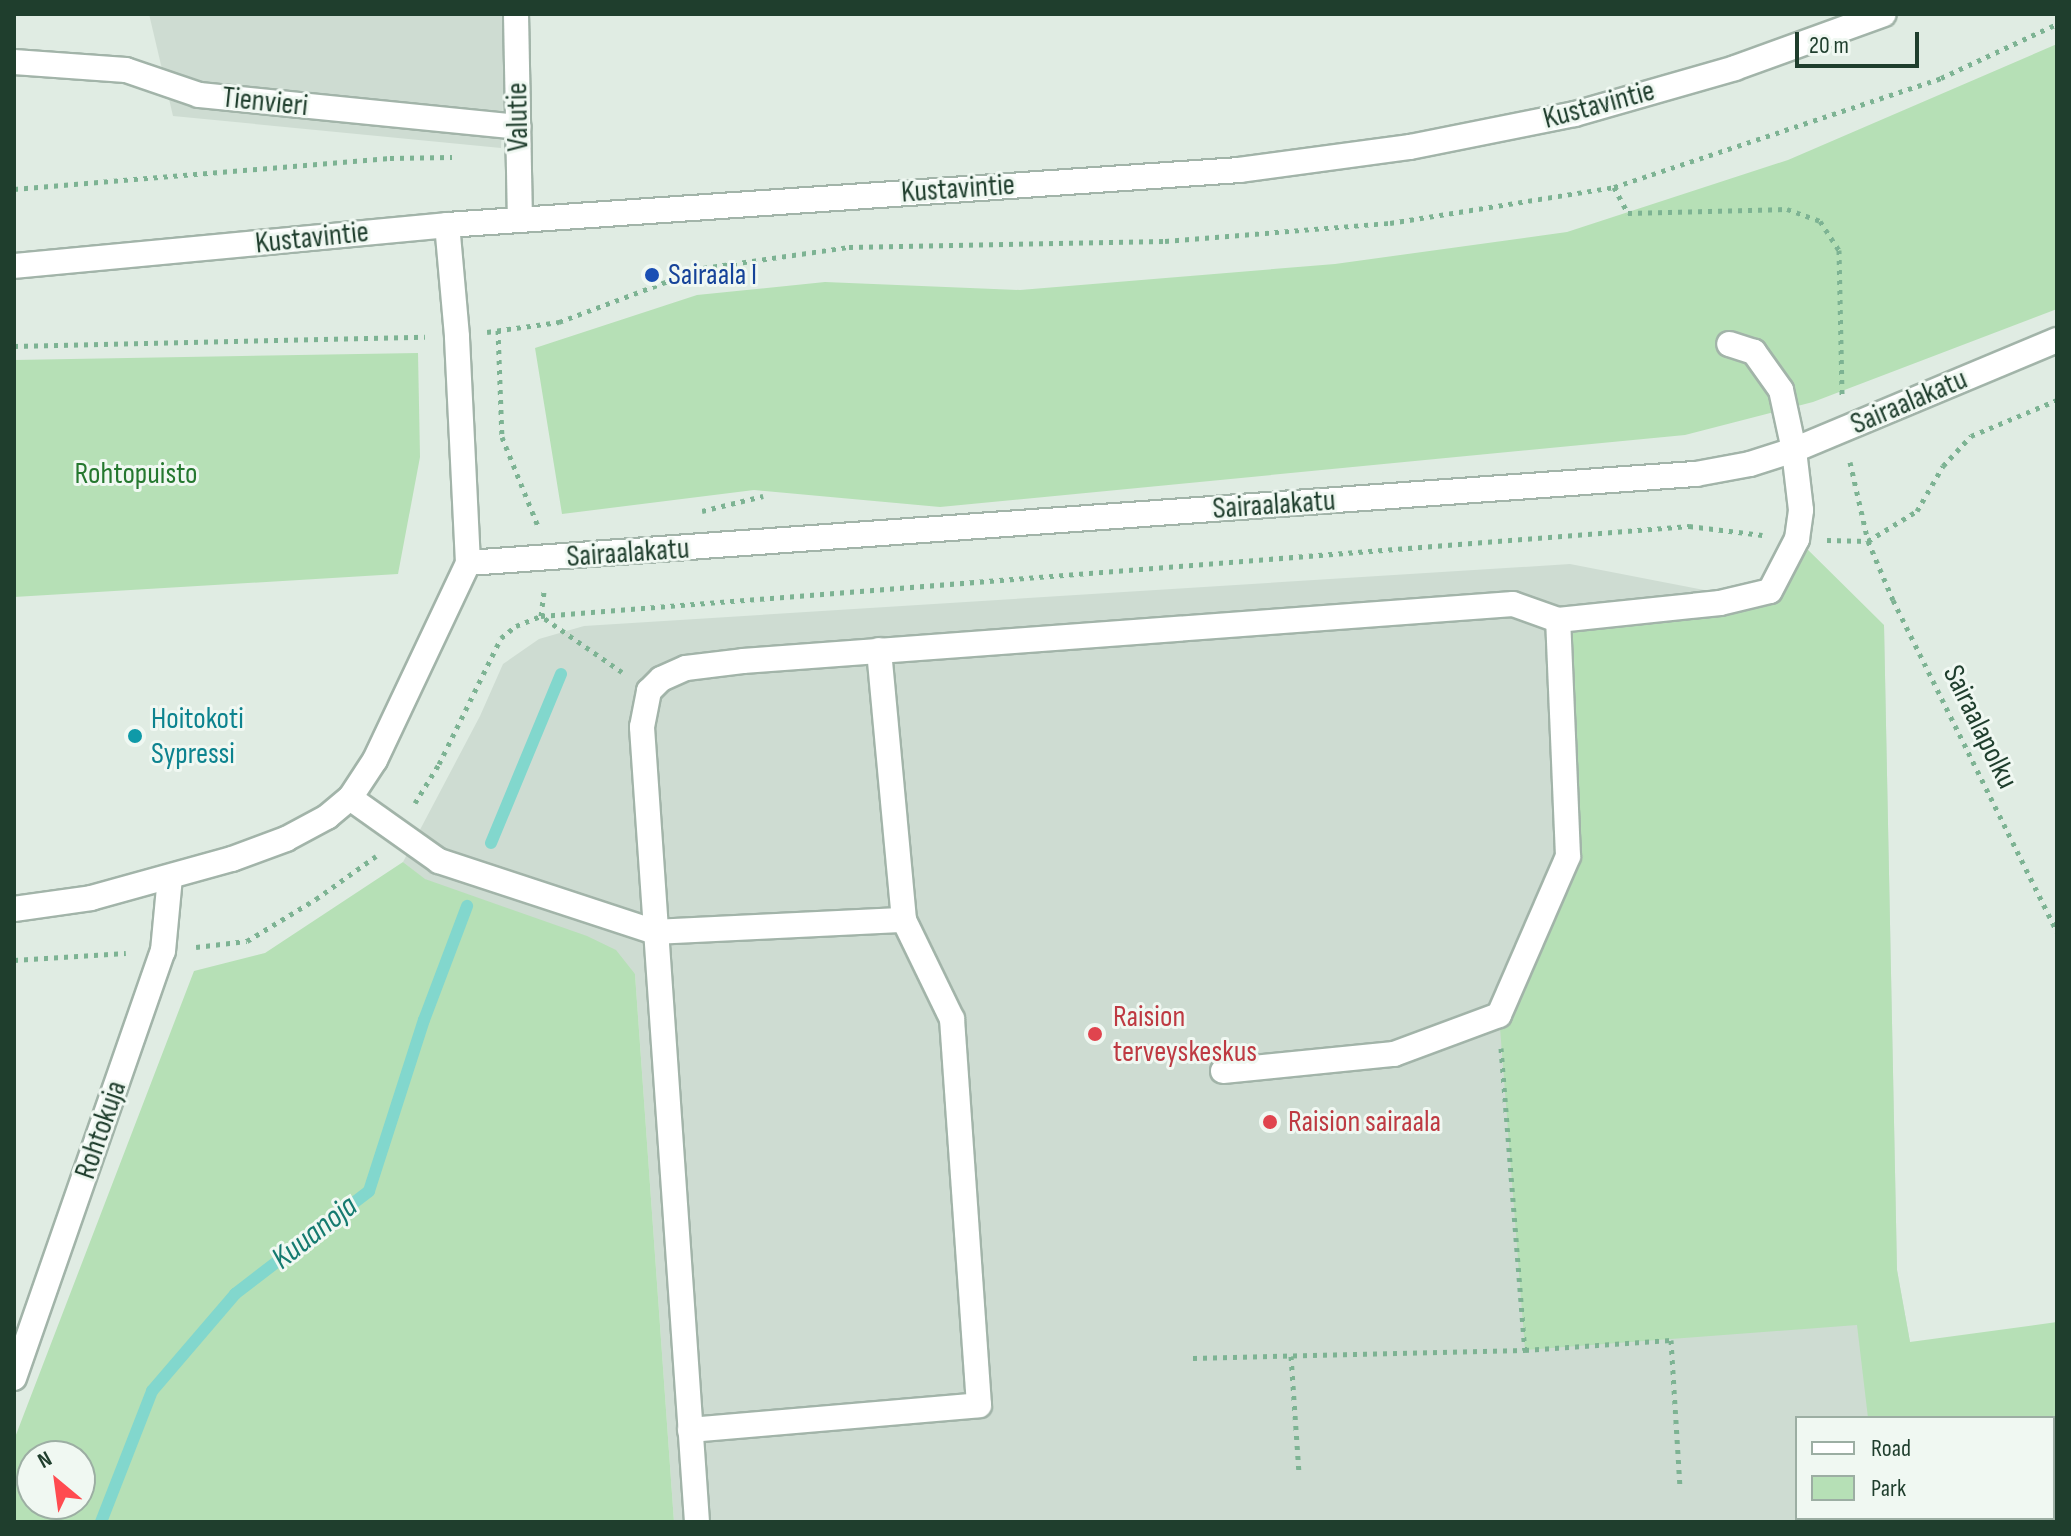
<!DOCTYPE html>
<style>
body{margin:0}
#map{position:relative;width:2071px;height:1536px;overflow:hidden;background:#e0ece3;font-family:"Sofia Sans Condensed",sans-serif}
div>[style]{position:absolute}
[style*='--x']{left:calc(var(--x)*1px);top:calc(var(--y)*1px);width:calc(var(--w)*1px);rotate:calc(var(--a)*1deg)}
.built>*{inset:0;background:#cedcd2}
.green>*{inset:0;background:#b6e0b6}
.stream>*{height:12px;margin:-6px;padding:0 6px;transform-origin:6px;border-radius:6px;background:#82d7cd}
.path>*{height:5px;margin-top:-2.5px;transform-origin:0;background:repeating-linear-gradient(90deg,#7db393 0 4px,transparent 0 10px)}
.roads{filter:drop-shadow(2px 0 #a2b4a9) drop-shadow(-2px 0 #a2b4a9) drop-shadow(0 2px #a2b4a9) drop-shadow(0 -2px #a2b4a9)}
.service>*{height:24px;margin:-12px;padding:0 12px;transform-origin:12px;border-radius:12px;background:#fff}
.minor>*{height:24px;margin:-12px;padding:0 12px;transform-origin:12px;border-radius:12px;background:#fff}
.tertiary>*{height:24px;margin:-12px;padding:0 12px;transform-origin:12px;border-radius:12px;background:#fff}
.secondary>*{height:24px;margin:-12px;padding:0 12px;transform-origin:12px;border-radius:12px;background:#fff}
.dots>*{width:22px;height:22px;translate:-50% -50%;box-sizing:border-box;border:4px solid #f0f8f2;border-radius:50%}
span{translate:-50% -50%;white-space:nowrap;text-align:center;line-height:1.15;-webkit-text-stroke:6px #f0f8f2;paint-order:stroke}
.street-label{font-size:30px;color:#1f3e2d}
.transit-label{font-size:30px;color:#164399}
.left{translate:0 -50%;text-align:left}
.park-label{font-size:30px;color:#25782f}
.culture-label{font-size:30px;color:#0d838f}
.health-label{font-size:30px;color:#be3a42}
.water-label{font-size:32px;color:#147a6f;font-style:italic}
.frame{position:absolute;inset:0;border:16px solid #1f3e2d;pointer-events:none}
.legend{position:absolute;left:1795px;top:1416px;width:260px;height:104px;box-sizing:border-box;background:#f0f8f2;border:2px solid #9caea3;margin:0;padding:10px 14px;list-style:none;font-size:24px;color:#1f3e2d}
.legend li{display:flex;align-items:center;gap:16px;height:40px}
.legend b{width:40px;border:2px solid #9caea3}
.north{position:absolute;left:16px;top:1440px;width:80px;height:80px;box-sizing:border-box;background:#f0f8f2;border:2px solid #9caea3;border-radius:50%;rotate:331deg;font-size:22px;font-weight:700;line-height:32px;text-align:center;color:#1f3e2d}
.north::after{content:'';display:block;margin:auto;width:28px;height:36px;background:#ff4b50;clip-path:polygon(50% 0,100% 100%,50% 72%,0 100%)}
.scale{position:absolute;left:1795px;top:32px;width:124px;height:36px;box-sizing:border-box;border:4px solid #1f3e2d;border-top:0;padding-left:10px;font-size:24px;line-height:28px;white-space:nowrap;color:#1f3e2d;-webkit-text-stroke:6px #f0f8f2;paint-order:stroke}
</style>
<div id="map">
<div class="built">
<div style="clip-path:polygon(149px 14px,507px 14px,501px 148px,173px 116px)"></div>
<div style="clip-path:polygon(1570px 564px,1884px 625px,1897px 1270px,1910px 1342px,1904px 1418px,1797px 1418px,1797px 1518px,1896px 1518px,1895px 1522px,674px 1522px,635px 974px,424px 879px,403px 862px,480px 716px,503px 664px,539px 639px,584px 626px)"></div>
</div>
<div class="green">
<div style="clip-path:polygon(2057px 44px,2057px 309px,1813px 402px,1685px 435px,940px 507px,754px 490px,562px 514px,535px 348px,697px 295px,825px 282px,1020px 290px,1335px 264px,1567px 232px,1788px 160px)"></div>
<div style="clip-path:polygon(418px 353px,420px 457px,398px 574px,14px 597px,14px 360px)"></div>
<div style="clip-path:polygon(1797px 539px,1884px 625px,1897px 1270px,1910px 1342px,2057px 1322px,2057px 1522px,1879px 1522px,1879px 1518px,2053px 1518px,2053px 1418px,1868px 1418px,1857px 1325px,1525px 1350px,1499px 1015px,1568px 856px,1558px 620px,1770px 591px)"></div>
<div style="clip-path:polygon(evenodd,403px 862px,425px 879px,587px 936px,616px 950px,635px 974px,674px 1522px,14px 1522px,14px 1440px,194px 971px,265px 953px,403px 862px,80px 1456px,80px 1504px,32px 1504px,32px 1456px,80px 1456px)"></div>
</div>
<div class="stream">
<div style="--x:491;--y:843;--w:183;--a:-67.5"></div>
<div style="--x:101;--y:1522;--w:141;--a:-68.7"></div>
<div style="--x:152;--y:1391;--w:128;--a:-49.4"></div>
<div style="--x:235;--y:1294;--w:169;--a:-37.5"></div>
<div style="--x:369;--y:1191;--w:180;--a:-72.2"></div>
<div style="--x:424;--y:1020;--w:122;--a:-69.3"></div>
</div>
<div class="path">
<div style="--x:1614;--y:187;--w:30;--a:62"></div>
<div style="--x:1628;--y:213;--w:159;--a:-1.4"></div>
<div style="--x:1787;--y:209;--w:35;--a:20"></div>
<div style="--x:1820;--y:221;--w:35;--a:57"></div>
<div style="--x:1839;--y:250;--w:147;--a:88.8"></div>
<div style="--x:14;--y:189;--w:377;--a:-4.7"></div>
<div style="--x:390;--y:158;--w:62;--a:-0.9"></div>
<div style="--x:498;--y:330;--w:107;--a:87.9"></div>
<div style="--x:502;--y:437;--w:96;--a:68"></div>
<div style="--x:487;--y:332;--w:73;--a:-7.9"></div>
<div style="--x:559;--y:322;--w:154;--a:-20.6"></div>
<div style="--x:703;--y:268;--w:148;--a:-8.2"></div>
<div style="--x:849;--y:247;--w:316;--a:-1.1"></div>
<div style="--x:1165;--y:241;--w:226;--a:-4.6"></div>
<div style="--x:1390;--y:223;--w:227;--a:-9.1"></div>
<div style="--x:1614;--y:187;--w:345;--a:-18.4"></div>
<div style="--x:1941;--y:78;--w:128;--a:-25"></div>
<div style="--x:14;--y:346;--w:411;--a:-1.3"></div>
<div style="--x:1850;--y:462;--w:81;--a:77.2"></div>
<div style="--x:1868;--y:541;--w:64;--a:67"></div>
<div style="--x:1893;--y:600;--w:370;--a:63.7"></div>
<div style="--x:702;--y:511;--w:63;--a:-13.8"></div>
<div style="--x:1827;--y:540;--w:41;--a:1.4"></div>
<div style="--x:1868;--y:541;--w:57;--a:-31.5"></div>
<div style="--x:1917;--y:511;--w:52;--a:-60"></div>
<div style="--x:1943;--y:466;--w:41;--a:-47"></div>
<div style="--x:1971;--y:436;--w:93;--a:-22.7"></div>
<div style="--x:622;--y:672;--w:98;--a:-145.3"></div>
<div style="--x:541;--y:616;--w:1152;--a:-4.48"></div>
<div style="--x:1689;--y:526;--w:74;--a:7"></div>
<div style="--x:415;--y:803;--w:46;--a:-58.4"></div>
<div style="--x:439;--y:764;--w:140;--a:-63.8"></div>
<div style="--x:501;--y:638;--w:19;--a:-39"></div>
<div style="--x:516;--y:626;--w:27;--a:-22"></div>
<div style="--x:541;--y:616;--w:25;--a:-83"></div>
<div style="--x:196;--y:947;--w:51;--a:-6.7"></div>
<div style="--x:247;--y:941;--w:81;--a:-31.3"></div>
<div style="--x:316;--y:899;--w:74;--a:-35.6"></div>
<div style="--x:14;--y:960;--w:112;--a:-3.6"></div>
<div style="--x:1501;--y:1048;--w:303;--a:85.5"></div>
<div style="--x:1291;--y:1356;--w:116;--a:86.1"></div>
<div style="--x:1193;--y:1358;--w:332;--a:-1.4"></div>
<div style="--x:1525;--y:1350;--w:146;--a:-3.9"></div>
<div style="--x:1671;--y:1340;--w:147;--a:86.5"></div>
</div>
<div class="roads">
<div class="service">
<div style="--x:350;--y:798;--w:109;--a:35.3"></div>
<div style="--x:439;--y:861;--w:227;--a:18.2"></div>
<div style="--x:655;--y:932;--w:249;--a:-2.8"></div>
<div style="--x:1223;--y:1071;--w:172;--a:-5.7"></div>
<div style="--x:1394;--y:1054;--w:112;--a:-20.4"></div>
<div style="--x:1499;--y:1015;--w:173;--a:-66.5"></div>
<div style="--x:1568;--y:856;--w:236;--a:-92.4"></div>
<div style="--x:690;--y:1430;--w:290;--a:-4.9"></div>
<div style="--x:979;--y:1405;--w:387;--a:-94"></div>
<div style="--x:952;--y:1019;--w:110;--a:-115.9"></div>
<div style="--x:904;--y:920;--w:271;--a:-95.3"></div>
<div style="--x:697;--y:1522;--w:797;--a:-93.96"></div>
<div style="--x:642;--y:727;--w:37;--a:-79"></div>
<div style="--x:649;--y:691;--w:17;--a:-45"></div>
<div style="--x:661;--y:679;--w:27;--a:-24"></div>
<div style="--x:686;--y:668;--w:57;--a:-7"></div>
<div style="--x:743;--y:661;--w:772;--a:-4.23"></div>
<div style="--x:1513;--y:604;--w:48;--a:19.6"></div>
<div style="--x:1558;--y:620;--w:163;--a:-6"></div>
<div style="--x:1720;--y:603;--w:51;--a:-13.5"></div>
<div style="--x:1770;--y:591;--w:59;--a:-62.6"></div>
<div style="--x:1797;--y:539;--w:29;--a:-82"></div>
<div style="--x:1801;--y:510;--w:60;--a:-96.7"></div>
<div style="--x:1794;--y:450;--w:61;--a:-102.2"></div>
<div style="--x:1781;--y:390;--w:47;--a:-125.4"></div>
<div style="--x:1754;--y:352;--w:26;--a:-162"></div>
</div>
<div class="minor">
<div style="--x:516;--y:14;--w:206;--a:88.9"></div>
<div style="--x:14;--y:62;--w:112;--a:4.1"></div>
<div style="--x:126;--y:70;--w:77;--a:18.9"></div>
<div style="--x:199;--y:95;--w:321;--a:5.7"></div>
<div style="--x:14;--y:1378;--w:452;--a:-70.8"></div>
<div style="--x:163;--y:951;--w:74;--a:-84.6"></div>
</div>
<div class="tertiary">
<div style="--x:468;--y:563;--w:1231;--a:-4.15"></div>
<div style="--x:1696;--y:474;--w:55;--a:-10.5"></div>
<div style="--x:1750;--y:464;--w:46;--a:-17.7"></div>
<div style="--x:1794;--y:450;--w:285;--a:-22.7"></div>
<div style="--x:14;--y:909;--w:78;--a:-8.1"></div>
<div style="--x:91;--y:898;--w:146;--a:-15.5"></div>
<div style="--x:232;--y:859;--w:58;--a:-20.3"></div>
<div style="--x:286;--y:839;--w:47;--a:-28.2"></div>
<div style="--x:327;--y:817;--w:30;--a:-40"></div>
<div style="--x:350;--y:798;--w:45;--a:-56.7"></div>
<div style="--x:375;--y:760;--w:218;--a:-64.7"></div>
<div style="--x:468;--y:563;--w:227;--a:-92.8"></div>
<div style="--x:457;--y:336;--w:111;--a:-95.1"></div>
</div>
<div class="secondary">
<div style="--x:14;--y:266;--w:435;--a:-5.4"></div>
<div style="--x:447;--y:225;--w:794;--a:-3.97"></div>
<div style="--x:1239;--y:170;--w:173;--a:-7.7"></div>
<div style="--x:1410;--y:147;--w:168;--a:-11.3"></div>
<div style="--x:1575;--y:114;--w:166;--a:-16"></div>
<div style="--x:1735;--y:68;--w:158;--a:-19.9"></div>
</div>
</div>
<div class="dots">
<div style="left:652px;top:275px;background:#1a4fb4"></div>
<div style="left:135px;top:736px;background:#0f9aa8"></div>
<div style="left:1095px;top:1034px;background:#e0444e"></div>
<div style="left:1270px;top:1122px;background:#e0444e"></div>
</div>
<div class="street-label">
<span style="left:265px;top:102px;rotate:6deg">Tienvieri</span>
<span style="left:1599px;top:105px;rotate:-15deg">Kustavintie</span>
<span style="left:518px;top:117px;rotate:-91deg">Valutie</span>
<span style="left:958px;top:189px;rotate:-4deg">Kustavintie</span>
<span style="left:312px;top:238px;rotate:-6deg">Kustavintie</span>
<span style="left:1909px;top:402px;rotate:-23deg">Sairaalakatu</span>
<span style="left:1274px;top:505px;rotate:-4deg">Sairaalakatu</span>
<span style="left:628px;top:553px;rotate:-4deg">Sairaalakatu</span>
<span style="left:1980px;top:727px;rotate:64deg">Sairaalapolku</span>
<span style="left:101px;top:1130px;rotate:-71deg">Rohtokuja</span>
</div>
<div class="transit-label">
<span class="left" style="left:668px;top:275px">Sairaala I</span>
</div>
<div class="park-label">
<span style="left:136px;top:474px">Rohtopuisto</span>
</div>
<div class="culture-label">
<span class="left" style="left:151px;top:736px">Hoitokoti<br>Sypressi</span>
</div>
<div class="health-label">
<span class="left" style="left:1113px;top:1034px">Raision<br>terveyskeskus</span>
<span class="left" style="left:1288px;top:1122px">Raision sairaala</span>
</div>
<div class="water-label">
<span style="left:315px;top:1233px;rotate:-38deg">Kuuanoja</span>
</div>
<div class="frame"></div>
<ul class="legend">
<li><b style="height:10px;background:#fff"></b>Road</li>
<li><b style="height:22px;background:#b6e0b6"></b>Park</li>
</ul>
<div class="north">N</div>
<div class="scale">20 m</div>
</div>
